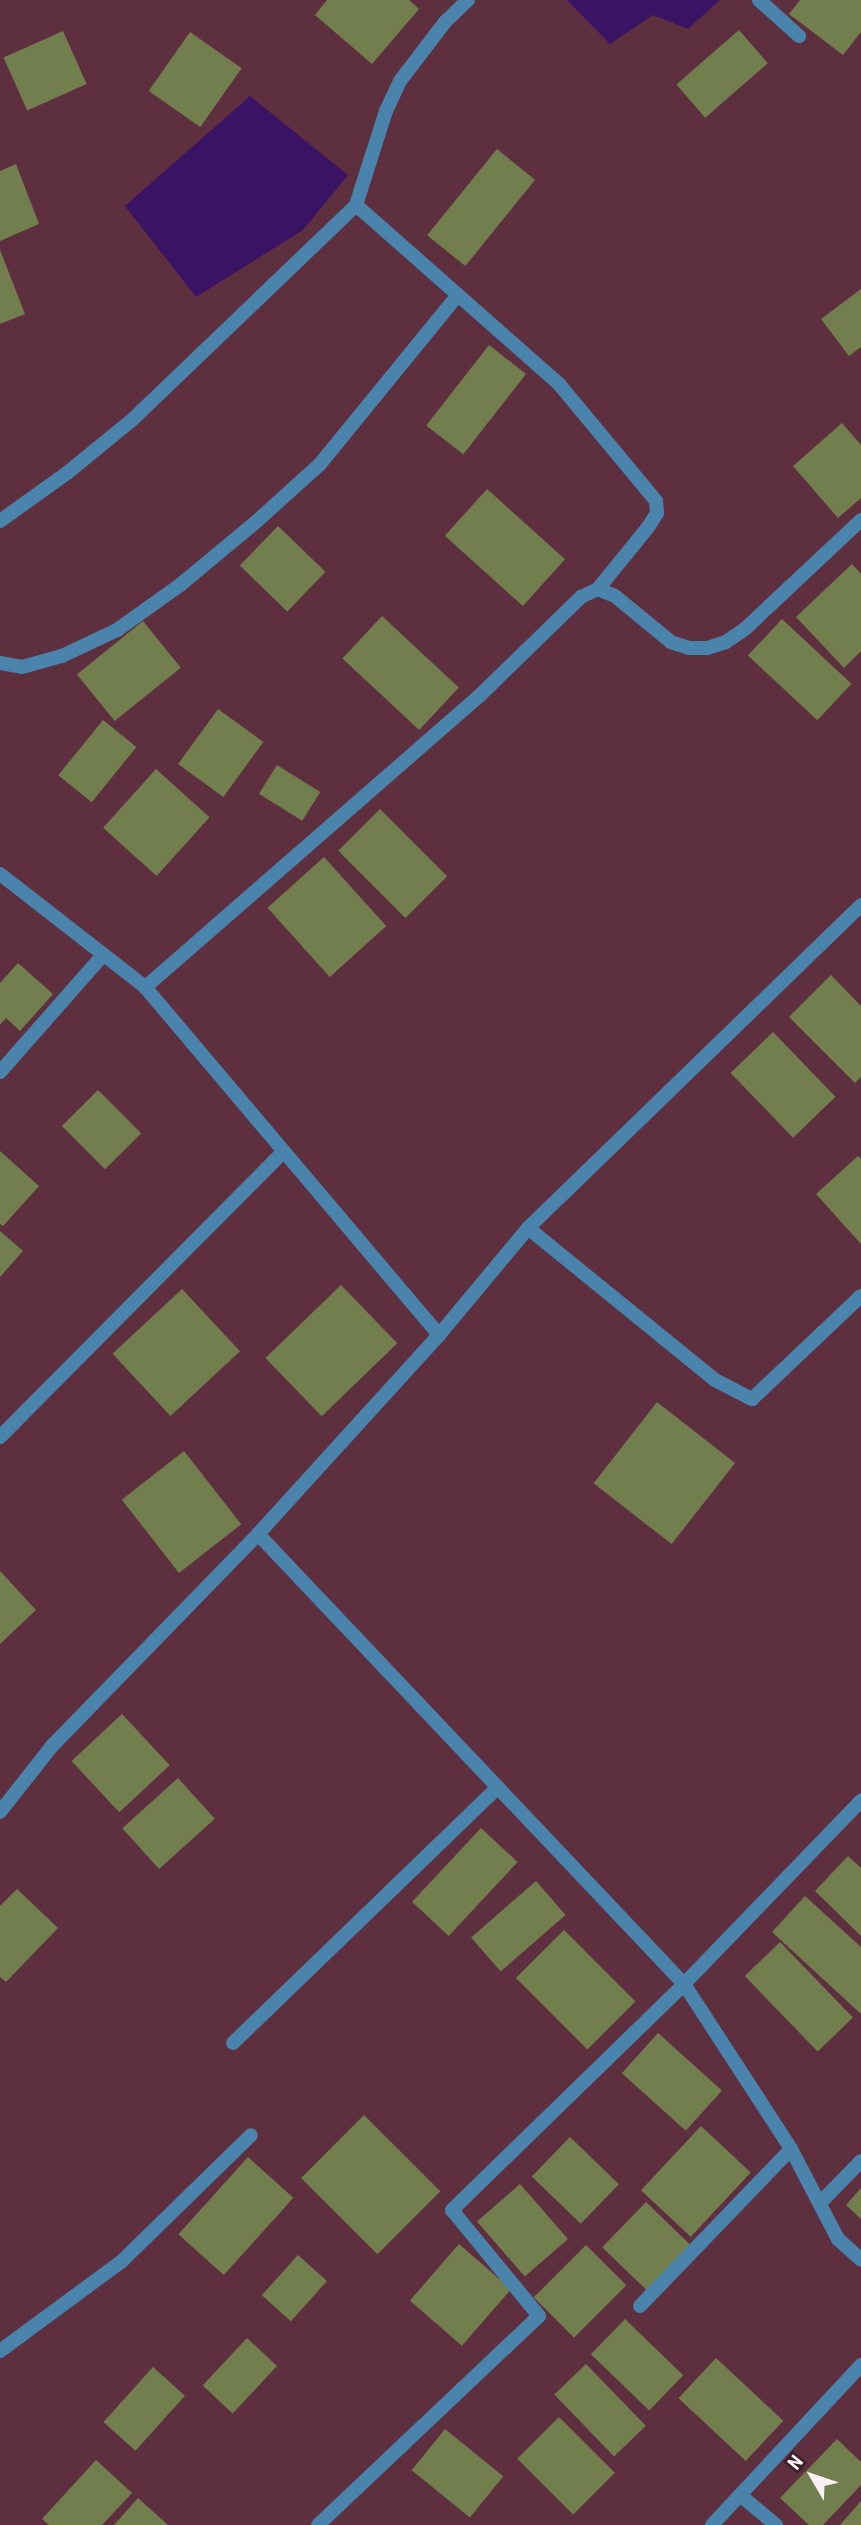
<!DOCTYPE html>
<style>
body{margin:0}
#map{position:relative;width:861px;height:2525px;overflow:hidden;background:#5e303f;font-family:"Roboto Condensed",sans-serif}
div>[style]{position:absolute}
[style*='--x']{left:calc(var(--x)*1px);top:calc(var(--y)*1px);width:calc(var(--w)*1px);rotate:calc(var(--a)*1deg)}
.water>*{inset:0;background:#3a1364}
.building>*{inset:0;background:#737e4f;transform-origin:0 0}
.minor>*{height:14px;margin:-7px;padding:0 7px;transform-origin:7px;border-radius:7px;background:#4a84ac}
span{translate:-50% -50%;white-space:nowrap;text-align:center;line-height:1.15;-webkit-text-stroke:7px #362027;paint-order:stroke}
.north{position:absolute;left:777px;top:2441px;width:70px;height:70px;-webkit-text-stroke:5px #362027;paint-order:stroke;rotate:309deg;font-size:19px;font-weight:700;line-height:28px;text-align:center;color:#fdf0f4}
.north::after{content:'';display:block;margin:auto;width:24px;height:32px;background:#fdf0f4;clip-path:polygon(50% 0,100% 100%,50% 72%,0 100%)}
</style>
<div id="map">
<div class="water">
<div style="clip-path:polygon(567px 0,720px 0,688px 29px,653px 15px,610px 44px)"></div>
<div style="clip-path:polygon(250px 96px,348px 175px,303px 230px,196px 297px,125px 206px)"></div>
</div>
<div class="building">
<div style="clip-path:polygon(327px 0,409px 0,419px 9px,372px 64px,315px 15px)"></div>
<div style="clip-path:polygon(800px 0,861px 0,861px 32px,843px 55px,789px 14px)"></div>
<div style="left:739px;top:30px;width:44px;height:83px;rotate:49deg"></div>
<div style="left:63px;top:31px;width:58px;height:65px;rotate:66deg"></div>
<div style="left:190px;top:32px;width:63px;height:72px;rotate:35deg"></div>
<div style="left:497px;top:149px;width:49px;height:111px;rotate:39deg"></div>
<div style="clip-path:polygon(16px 164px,39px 224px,0 241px,0 171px)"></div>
<div style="clip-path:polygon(0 250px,25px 314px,0 324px)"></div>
<div style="clip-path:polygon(861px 289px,861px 347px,849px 356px,821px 319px)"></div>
<div style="left:489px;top:345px;width:47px;height:102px;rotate:38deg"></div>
<div style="clip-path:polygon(842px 423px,861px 445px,861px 498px,838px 518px,793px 466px)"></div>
<div style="left:487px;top:489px;width:105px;height:63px;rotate:42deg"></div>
<div style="left:278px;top:526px;width:66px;height:55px;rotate:44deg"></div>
<div style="clip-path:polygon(852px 564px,861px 574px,861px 651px,844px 668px,796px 617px)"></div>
<div style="left:382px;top:616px;width:105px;height:58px;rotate:43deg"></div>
<div style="left:782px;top:619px;width:95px;height:50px;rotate:43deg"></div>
<div style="left:143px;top:621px;width:60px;height:85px;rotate:51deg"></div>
<div style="left:218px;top:709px;width:56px;height:68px;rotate:36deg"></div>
<div style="left:103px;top:720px;width:43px;height:71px;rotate:39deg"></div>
<div style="left:277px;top:765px;width:51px;height:34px;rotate:32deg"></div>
<div style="left:156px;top:769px;width:72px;height:79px;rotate:42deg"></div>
<div style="left:380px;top:809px;width:95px;height:59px;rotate:45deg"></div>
<div style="left:324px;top:857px;width:93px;height:76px;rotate:48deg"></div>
<div style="clip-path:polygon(18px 963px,53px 994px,20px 1031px,6px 1018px,0 1025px,0 983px)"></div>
<div style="clip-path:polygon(831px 975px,861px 1006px,861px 1077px,855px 1083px,789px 1017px)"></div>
<div style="left:773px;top:1032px;width:90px;height:59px;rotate:46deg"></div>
<div style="left:98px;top:1090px;width:61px;height:51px;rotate:45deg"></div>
<div style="clip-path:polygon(0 1151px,39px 1186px,3px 1226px,0 1224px)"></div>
<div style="clip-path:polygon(858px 1156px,861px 1159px,861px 1244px,816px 1194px)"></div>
<div style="clip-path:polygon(0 1231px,23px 1251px,0 1277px)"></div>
<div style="left:341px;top:1285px;width:81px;height:105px;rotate:46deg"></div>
<div style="left:182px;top:1289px;width:85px;height:95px;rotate:47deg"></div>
<div style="left:657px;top:1402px;width:99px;height:103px;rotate:38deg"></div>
<div style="left:184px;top:1451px;width:93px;height:79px;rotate:52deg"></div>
<div style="clip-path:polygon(0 1571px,36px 1610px,0 1644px)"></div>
<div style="left:122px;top:1714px;width:70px;height:69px;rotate:47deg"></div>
<div style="left:178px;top:1778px;width:55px;height:75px;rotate:48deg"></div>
<div style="left:481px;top:1828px;width:50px;height:101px;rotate:43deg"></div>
<div style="clip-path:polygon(848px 1856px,861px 1868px,861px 1936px,815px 1891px)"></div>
<div style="left:536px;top:1881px;width:45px;height:86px;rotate:49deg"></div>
<div style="clip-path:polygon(17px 1889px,58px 1928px,6px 1982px,0 1977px,0 1906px)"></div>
<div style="clip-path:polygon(805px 1896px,861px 1947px,861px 2014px,772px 1932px)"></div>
<div style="left:564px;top:1930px;width:101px;height:68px;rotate:45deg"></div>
<div style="left:780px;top:1942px;width:105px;height:49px;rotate:46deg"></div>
<div style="left:658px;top:2033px;width:86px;height:54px;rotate:42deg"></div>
<div style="left:364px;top:2115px;width:108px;height:89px;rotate:45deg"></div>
<div style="left:701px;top:2126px;width:68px;height:88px;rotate:43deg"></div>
<div style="left:570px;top:2137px;width:68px;height:55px;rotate:44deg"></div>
<div style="left:248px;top:2157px;width:61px;height:104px;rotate:42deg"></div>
<div style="left:520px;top:2184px;width:73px;height:57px;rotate:49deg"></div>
<div style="clip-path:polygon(861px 2188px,861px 2219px,846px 2205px)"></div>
<div style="left:646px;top:2202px;width:65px;height:63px;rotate:44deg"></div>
<div style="left:459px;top:2244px;width:69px;height:75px;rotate:41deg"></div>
<div style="left:586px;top:2245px;width:57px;height:74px;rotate:45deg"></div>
<div style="left:298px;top:2255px;width:39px;height:54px;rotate:42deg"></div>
<div style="left:625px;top:2319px;width:81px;height:49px;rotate:44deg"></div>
<div style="left:247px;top:2338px;width:41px;height:65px;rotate:43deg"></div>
<div style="left:716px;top:2358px;width:92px;height:55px;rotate:43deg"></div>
<div style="left:586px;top:2364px;width:86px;height:44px;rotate:46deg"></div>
<div style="left:153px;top:2367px;width:43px;height:74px;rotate:42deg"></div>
<div style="left:559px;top:2417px;width:79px;height:59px;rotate:45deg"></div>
<div style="left:445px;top:2429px;width:75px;height:53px;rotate:39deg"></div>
<div style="clip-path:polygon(837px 2439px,861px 2462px,861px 2485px,823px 2525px,809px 2525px,780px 2498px)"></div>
<div style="clip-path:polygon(96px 2460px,132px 2493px,102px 2525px,49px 2525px,42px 2519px)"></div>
<div style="clip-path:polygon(138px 2498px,168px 2525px,114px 2525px)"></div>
<div style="clip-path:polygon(861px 2501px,861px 2525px,840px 2525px)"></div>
</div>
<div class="minor">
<div style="--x:759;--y:0;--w:54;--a:42"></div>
<div style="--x:356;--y:205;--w:271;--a:41.4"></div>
<div style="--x:559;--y:384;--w:152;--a:50.3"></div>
<div style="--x:656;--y:501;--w:12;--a:85"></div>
<div style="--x:657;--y:513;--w:15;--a:122"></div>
<div style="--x:649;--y:526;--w:81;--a:129"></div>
<div style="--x:861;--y:520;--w:159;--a:136.8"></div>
<div style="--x:745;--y:629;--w:23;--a:146"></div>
<div style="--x:726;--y:642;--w:20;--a:162"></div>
<div style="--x:707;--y:648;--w:18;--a:180"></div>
<div style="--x:689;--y:648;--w:19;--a:-162"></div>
<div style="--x:671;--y:642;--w:72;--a:-140.6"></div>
<div style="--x:615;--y:596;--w:18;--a:-158"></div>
<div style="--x:598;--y:589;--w:19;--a:155"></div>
<div style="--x:581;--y:597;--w:144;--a:135.8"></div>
<div style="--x:478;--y:697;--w:442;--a:138.9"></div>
<div style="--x:145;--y:987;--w:456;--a:49.8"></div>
<div style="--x:439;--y:1335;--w:139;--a:-50.2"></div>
<div style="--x:528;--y:1228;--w:241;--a:39.1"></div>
<div style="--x:715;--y:1380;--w:42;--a:27.2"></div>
<div style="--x:752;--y:1399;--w:150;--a:-43.4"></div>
<div style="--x:0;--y:521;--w:82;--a:-35.6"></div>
<div style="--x:67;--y:473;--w:84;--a:-39.2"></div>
<div style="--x:132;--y:420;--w:310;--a:-43.8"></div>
<div style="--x:356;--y:205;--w:99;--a:-72.3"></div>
<div style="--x:386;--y:111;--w:33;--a:-65"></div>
<div style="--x:400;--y:81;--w:74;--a:-52.7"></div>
<div style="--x:445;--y:22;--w:32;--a:-44"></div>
<div style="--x:0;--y:663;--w:22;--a:10"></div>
<div style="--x:22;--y:667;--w:41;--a:-15.4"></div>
<div style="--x:62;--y:656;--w:61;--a:-25.3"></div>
<div style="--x:117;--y:630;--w:77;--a:-35.5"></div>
<div style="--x:180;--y:585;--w:100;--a:-39.7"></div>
<div style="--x:257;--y:521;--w:85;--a:-42.1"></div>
<div style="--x:320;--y:464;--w:218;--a:-50.8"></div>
<div style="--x:0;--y:874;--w:184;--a:37.9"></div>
<div style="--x:0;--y:1072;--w:156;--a:-48.6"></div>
<div style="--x:528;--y:1228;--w:464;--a:-44.1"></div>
<div style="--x:0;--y:1437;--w:402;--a:-45.2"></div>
<div style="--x:258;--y:1534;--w:620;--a:46.57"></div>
<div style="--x:684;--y:1984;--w:255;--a:-46"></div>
<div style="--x:0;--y:1812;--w:84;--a:-51.8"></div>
<div style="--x:52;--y:1746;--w:296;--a:-45.8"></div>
<div style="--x:258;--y:1534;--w:269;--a:-47.7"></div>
<div style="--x:233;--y:2043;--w:368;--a:-44"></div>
<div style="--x:821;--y:2202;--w:57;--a:-45.7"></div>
<div style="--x:640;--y:2306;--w:218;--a:-46.1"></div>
<div style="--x:0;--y:2351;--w:152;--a:-36.4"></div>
<div style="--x:122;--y:2261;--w:180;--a:-44.3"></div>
<div style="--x:740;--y:2495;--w:47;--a:39.8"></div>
<div style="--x:318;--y:2525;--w:304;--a:-43.4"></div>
<div style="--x:539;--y:2316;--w:137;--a:-129.4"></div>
<div style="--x:452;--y:2210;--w:324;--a:-44.2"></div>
<div style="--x:684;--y:1984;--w:197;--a:57"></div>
<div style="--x:791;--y:2149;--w:102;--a:62.4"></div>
<div style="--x:838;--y:2239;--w:31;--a:42"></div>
<div style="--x:712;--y:2525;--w:219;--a:-47"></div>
</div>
<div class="north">N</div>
</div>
